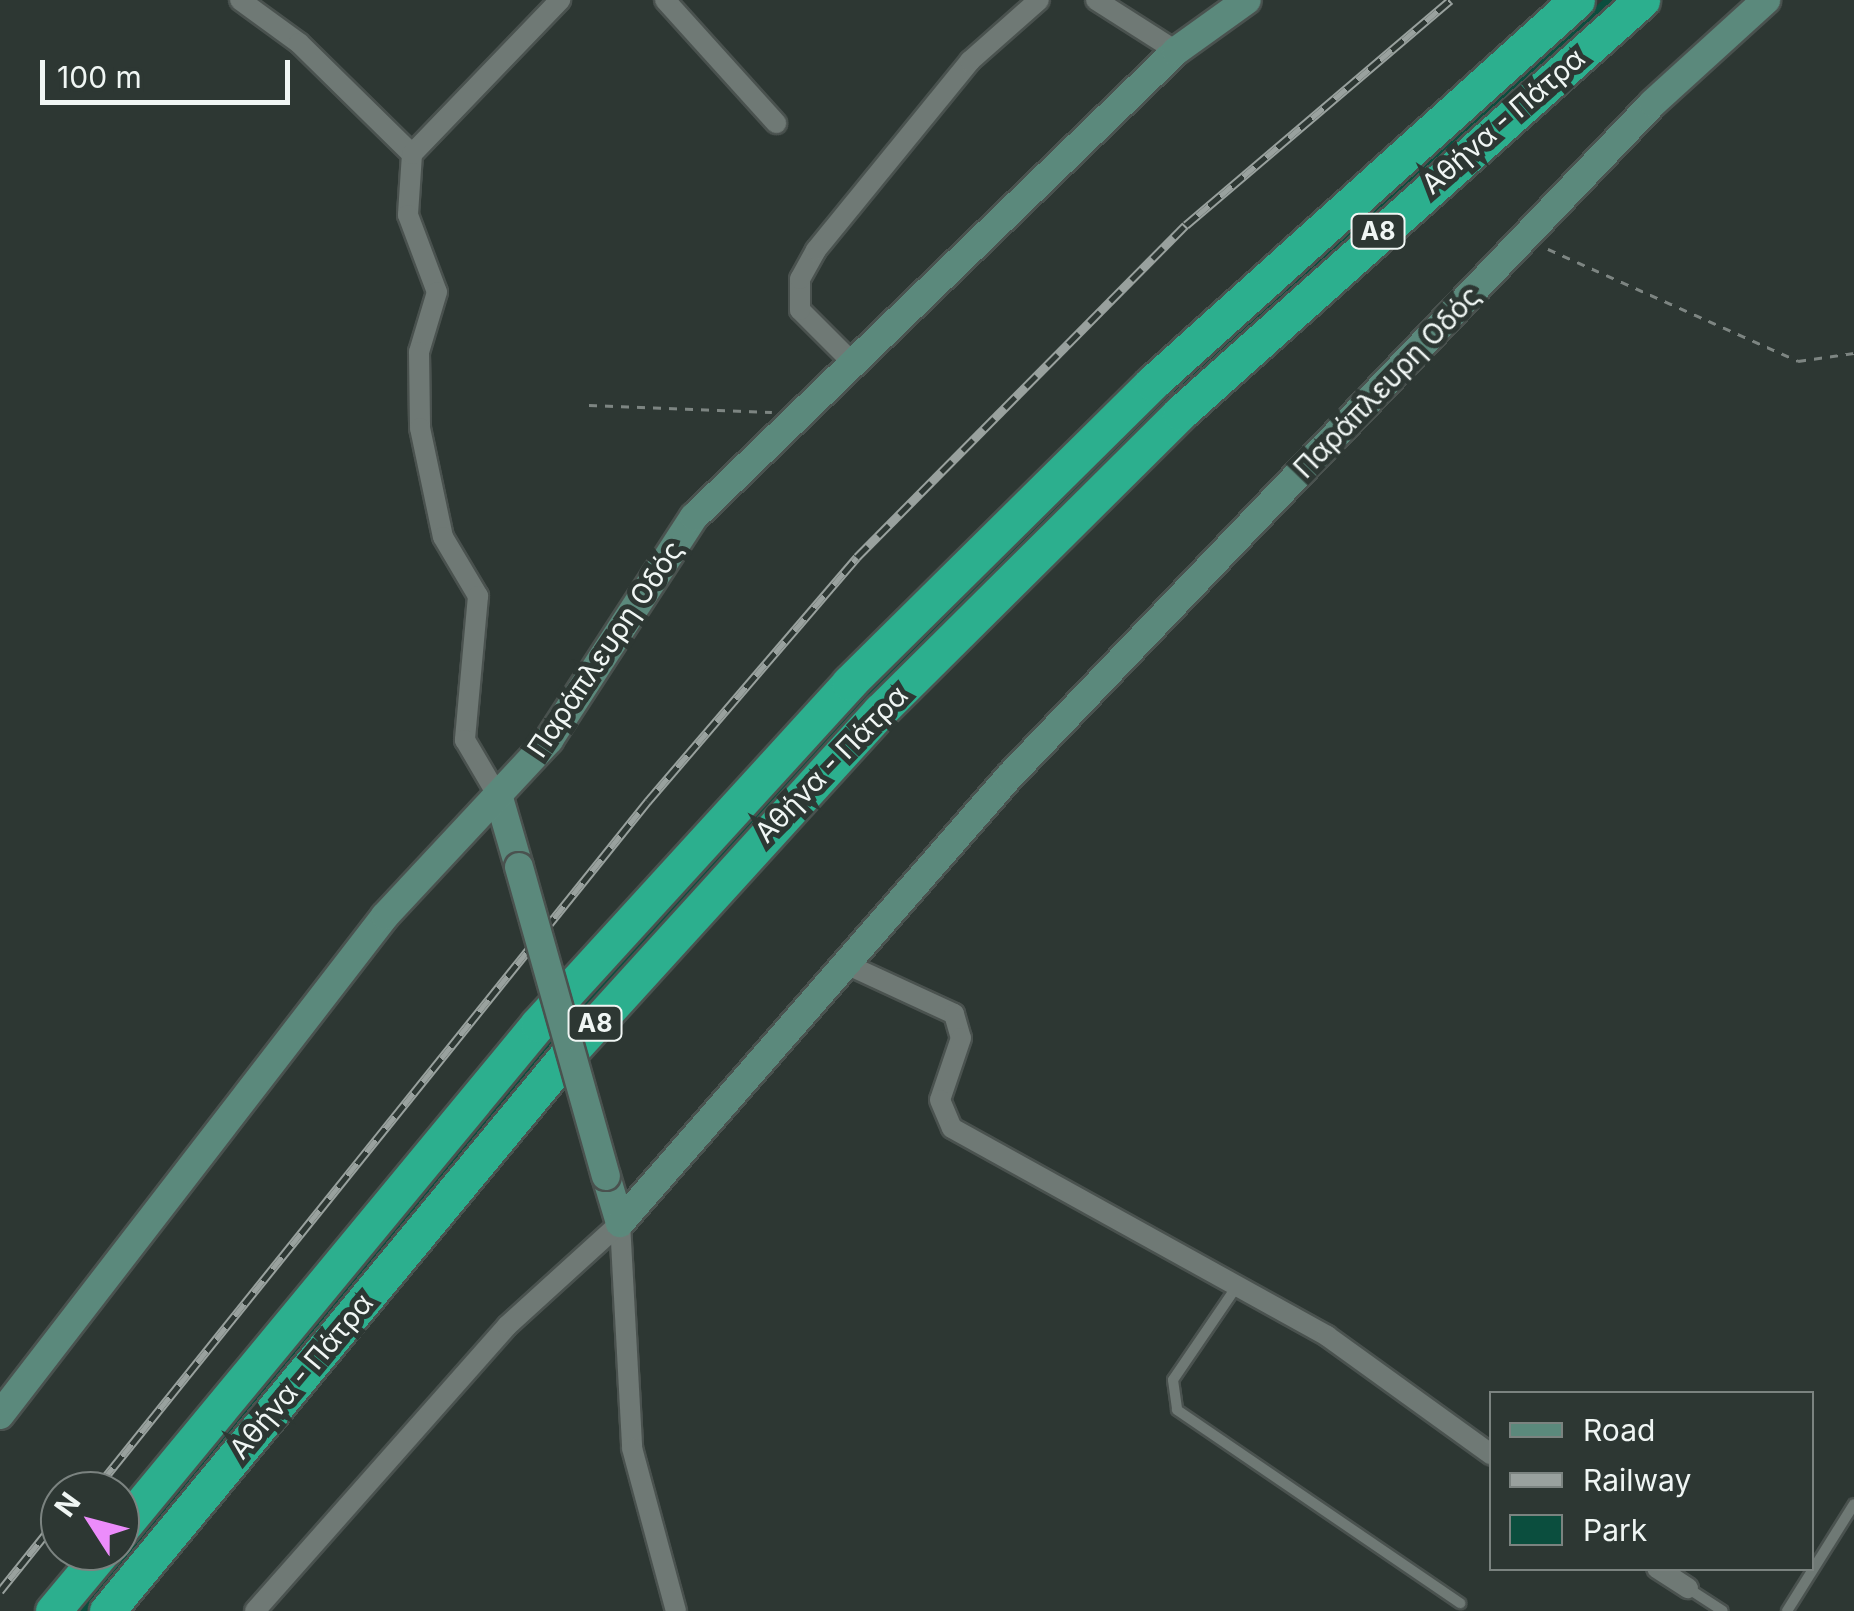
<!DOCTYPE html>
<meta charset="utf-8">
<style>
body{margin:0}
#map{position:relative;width:1854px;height:1611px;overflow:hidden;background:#2d3733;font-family:Inter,sans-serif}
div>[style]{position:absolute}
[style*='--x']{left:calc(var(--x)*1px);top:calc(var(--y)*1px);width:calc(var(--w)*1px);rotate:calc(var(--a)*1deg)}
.green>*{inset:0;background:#0b4e3e}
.path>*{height:2.5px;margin-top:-1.25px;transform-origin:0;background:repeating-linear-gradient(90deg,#7d8582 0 8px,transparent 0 16px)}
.roads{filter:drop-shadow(2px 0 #4a524f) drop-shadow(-2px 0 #4a524f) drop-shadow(0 2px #4a524f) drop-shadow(0 -2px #4a524f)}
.lane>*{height:10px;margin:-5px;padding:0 5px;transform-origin:5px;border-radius:5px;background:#6f7975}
.street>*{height:20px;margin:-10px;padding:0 10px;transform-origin:10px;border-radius:10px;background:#6f7975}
.secondary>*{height:28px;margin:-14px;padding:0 14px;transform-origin:14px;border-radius:14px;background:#5b897c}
.highway>*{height:35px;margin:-17.5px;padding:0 17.5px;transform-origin:17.5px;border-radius:17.5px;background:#2caf8e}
.rail>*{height:9px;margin-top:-4.5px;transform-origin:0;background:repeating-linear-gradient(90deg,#2d3733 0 15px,#99a19e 0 30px);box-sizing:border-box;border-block:2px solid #99a19e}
.bridges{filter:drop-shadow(2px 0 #4a524f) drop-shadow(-2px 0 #4a524f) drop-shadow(0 2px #4a524f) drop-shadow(0 -2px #4a524f)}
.secondary-bridge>*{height:28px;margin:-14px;padding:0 14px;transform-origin:14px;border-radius:14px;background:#5b897c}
span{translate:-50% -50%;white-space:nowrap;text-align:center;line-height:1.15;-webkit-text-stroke:10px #2d3733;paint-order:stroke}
.shield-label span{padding:2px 8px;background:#2d3733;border:2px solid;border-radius:8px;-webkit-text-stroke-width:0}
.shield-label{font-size:25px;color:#f0f6f4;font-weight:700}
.street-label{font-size:28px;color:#f0f6f4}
.legend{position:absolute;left:1489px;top:1391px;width:325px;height:180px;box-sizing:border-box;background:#2d3733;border:2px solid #7b8380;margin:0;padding:12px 18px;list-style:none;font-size:30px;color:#f0f6f4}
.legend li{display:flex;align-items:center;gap:20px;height:50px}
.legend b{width:50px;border:2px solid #7b8380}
.north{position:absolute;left:40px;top:1471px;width:100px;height:100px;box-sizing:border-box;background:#2d3733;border:2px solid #7b8380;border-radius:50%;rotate:306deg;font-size:28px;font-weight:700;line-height:40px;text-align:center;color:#f0f6f4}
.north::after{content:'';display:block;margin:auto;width:35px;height:45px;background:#ec8cfb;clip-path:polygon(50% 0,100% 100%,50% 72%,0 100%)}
.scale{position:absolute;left:40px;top:60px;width:250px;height:45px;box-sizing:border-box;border:5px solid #f0f6f4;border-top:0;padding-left:12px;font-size:30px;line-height:35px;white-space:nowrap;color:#f0f6f4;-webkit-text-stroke:8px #2d3733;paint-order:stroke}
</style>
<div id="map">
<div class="green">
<div style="clip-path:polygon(1603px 0,1617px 0,1169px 401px,868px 700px,558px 1042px,87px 1611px,75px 1611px,551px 1035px,862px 694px,1132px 424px)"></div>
</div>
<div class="path">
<div style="--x:1548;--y:249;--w:274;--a:24.1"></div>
<div style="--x:1798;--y:361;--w:57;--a:-8.1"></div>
<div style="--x:589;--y:405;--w:183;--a:2.2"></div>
</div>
<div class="roads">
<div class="lane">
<div style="--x:1235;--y:1289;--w:110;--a:124.3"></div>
<div style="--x:1173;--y:1380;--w:30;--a:82"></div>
<div style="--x:1177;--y:1410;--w:343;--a:34.3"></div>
<div style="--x:1689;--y:1589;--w:40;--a:32.9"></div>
<div style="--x:1787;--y:1611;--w:126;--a:-57.9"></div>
</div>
<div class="street">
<div style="--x:240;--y:0;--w:73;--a:36.1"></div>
<div style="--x:299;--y:43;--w:158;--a:44.5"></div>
<div style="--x:412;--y:154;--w:61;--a:93.8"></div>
<div style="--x:408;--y:215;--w:82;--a:69.4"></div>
<div style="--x:437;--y:292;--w:63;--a:106.7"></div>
<div style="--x:419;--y:352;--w:76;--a:89.2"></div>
<div style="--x:420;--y:428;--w:111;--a:78.1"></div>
<div style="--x:443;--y:537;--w:69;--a:59.3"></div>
<div style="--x:478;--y:596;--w:145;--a:95.2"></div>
<div style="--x:465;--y:740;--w:67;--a:59.6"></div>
<div style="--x:665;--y:0;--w:166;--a:47.9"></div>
<div style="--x:1096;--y:0;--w:95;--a:32.5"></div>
<div style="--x:412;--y:154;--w:214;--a:-46.1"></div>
<div style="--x:853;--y:363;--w:75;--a:-135"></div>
<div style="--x:800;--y:310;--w:31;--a:-90"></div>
<div style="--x:800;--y:279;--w:33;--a:-61"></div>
<div style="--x:816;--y:250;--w:244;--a:-50.8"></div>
<div style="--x:970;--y:61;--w:92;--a:-41.5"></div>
<div style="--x:846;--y:964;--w:119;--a:24.8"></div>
<div style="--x:954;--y:1014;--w:25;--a:74"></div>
<div style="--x:961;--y:1038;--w:65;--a:108.7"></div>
<div style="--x:940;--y:1100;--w:30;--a:67"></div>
<div style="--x:952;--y:1128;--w:429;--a:29"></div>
<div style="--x:1327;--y:1336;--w:203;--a:35.8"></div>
<div style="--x:620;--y:1223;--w:225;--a:86.9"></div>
<div style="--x:632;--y:1448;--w:169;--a:74.9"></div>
<div style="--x:1657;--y:1568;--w:37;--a:33"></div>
<div style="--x:255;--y:1611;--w:380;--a:-48.5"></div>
<div style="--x:507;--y:1326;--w:153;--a:-42.3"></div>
</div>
<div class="secondary">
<div style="--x:499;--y:798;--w:72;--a:73.8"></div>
<div style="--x:606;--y:1176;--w:49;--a:73.4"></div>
<div style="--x:620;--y:1223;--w:592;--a:-48.91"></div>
<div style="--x:1009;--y:777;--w:932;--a:-46.3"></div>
<div style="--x:1653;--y:103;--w:153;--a:-42.3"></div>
<div style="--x:0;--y:1415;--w:630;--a:-52.35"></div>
<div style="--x:385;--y:916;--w:241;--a:-47"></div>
<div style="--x:549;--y:740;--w:266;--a:-57"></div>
<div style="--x:694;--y:517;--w:670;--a:-44.03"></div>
<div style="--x:1176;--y:51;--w:87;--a:-35.7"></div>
</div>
<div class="highway">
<div style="--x:120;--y:1530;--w:656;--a:-50.44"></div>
<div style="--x:538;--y:1024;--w:462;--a:-47.6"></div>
<div style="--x:849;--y:683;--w:426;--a:-44.7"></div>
<div style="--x:1152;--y:383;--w:572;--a:-42.02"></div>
<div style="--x:53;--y:1611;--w:78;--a:-50.2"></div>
<div style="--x:107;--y:1611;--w:722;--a:-50.4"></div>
<div style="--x:567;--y:1055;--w:465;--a:-47.7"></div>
<div style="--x:880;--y:711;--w:423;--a:-44.8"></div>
<div style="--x:1180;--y:413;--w:620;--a:-41.79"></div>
</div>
</div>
<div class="rail">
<div style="--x:94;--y:1491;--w:885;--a:-51.24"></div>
<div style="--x:648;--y:801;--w:321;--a:-49.4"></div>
<div style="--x:857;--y:557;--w:467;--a:-45.3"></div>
<div style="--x:1186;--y:225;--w:347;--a:-40.4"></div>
<div style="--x:0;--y:1591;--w:96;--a:-51.3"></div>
</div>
<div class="bridges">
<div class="secondary-bridge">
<div style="--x:519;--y:867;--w:321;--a:74.3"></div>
</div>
</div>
<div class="shield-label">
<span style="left:1378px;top:231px">Α8</span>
<span style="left:595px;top:1023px">Α8</span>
</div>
<div class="street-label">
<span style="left:1503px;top:121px;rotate:-41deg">Αθήνα - Πάτρα</span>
<span style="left:1387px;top:382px;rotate:-46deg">Παράπλευρη Οδός</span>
<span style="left:605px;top:649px;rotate:-56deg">Παράπλευρη Οδός</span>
<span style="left:831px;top:764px;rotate:-46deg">Αθήνα - Πάτρα</span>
<span style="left:301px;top:1376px;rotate:-50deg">Αθήνα - Πάτρα</span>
</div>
<ul class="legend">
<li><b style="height:12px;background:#5b897c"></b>Road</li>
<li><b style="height:12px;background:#99a19e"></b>Railway</li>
<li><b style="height:28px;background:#0b4e3e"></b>Park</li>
</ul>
<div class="north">N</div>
<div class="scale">100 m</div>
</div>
